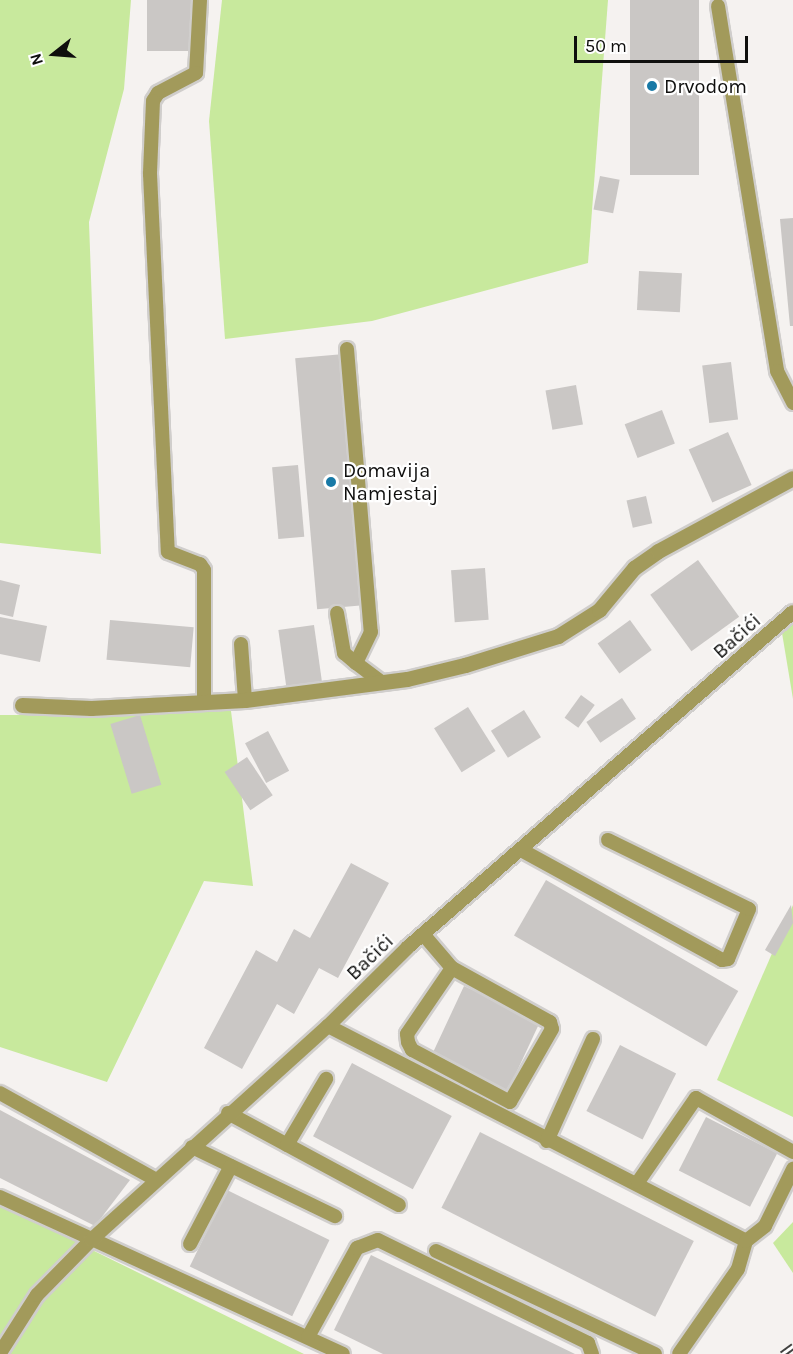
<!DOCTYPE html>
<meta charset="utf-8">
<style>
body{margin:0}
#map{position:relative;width:793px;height:1354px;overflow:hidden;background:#f5f2f0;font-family:Karla,sans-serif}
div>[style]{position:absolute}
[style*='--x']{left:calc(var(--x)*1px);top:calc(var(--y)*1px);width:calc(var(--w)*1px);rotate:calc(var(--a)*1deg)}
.green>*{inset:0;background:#c8e99d}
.building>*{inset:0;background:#cac7c5;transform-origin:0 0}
.roads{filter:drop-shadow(2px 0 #d0cecc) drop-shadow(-2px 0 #d0cecc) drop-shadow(0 2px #d0cecc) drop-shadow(0 -2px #d0cecc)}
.lane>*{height:14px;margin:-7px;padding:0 7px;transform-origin:7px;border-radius:7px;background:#a29a5b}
.street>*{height:15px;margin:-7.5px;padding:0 7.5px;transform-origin:7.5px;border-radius:7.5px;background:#a29a5b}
.rail>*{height:7px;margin-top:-3.5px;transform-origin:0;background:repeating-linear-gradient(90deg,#fff 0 14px,#414140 0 28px);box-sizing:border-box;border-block:2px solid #414140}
.dots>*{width:16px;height:16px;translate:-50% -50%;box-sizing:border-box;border:3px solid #fff;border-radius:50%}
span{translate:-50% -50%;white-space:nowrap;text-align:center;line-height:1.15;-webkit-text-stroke:4.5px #fff;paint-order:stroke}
.poi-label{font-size:20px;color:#0f0f0e}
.left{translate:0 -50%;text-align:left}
.street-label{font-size:20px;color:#0f0f0e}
.north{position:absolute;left:24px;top:24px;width:60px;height:60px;-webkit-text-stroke:4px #fff;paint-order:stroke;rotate:253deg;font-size:16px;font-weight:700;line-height:24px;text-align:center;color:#0f0f0e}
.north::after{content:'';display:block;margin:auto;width:21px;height:27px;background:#0f0f0e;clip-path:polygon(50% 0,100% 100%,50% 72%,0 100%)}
.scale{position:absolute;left:574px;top:36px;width:174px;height:27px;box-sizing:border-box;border:3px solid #0f0f0e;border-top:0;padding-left:8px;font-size:18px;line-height:21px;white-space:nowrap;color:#0f0f0e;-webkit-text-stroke:4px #fff;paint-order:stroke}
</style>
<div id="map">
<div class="green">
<div style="clip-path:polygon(0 0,131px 0,124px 89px,89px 222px,101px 554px,0 543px)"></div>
<div style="clip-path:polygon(222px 0,608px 0,588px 263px,372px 321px,225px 339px,209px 121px)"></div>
<div style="clip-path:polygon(793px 617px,793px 699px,781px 627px)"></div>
<div style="clip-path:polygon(230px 703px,253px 886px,204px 881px,107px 1082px,0 1047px,0 715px,108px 715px)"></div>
<div style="clip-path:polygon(793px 905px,793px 1117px,717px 1080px)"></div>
<div style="clip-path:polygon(0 1201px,84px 1246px,304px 1354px,0 1354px)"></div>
<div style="clip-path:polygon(793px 1222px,793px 1273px,773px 1243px)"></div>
</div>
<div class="building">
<div style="left:147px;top:0;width:47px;height:51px"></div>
<div style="left:630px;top:0;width:69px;height:175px"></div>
<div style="left:600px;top:176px;width:20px;height:34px;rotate:11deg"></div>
<div style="clip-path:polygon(793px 218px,793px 326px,790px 326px,780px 219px)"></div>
<div style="left:639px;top:271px;width:43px;height:39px;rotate:3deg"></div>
<div style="left:344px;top:354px;width:252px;height:49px;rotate:85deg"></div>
<div style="left:731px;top:362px;width:58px;height:29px;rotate:83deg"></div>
<div style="left:576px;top:385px;width:40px;height:31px;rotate:80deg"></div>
<div style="left:662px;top:410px;width:36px;height:40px;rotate:69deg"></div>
<div style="left:728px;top:432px;width:58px;height:43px;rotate:66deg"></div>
<div style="left:298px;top:465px;width:72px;height:26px;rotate:85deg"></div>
<div style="left:646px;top:496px;width:28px;height:20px;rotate:77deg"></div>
<div style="left:698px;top:560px;width:70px;height:59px;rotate:54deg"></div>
<div style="left:485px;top:568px;width:52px;height:34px;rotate:86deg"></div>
<div style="clip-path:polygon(0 580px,20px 585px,13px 617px,0 614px)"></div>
<div style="clip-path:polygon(0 617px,47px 626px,40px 662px,0 654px)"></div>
<div style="left:110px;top:620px;width:84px;height:40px;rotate:5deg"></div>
<div style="left:630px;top:620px;width:37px;height:40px;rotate:54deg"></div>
<div style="left:314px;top:625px;width:57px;height:36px;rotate:82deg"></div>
<div style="left:581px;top:695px;width:17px;height:28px;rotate:36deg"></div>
<div style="left:622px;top:698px;width:25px;height:43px;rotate:56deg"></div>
<div style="left:468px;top:707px;width:52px;height:40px;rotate:58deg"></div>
<div style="left:524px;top:710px;width:32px;height:39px;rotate:58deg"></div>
<div style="left:140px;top:715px;width:73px;height:31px;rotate:73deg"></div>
<div style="left:268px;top:731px;width:45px;height:26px;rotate:62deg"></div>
<div style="left:247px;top:757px;width:46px;height:27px;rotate:56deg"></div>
<div style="clip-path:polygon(351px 863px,389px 883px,338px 978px,319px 968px,294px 1014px,277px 1004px,242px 1069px,204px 1048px,256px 950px,277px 962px,294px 929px,310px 938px)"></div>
<div style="left:546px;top:880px;width:222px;height:64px;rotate:30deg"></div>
<div style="clip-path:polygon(791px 905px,793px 923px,775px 956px,765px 950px)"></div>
<div style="left:464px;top:986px;width:84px;height:77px;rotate:25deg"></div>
<div style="left:620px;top:1045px;width:63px;height:74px;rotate:27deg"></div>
<div style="left:352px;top:1063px;width:113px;height:83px;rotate:28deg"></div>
<div style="clip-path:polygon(0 1110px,130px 1180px,95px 1226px,0 1178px)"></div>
<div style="left:706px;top:1117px;width:80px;height:60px;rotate:27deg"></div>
<div style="left:480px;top:1132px;width:240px;height:85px;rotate:27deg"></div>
<div style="left:227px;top:1190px;width:114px;height:85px;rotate:26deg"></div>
<div style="clip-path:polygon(371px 1255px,575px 1354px,383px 1354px,334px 1330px)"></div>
</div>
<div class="roads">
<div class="lane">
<div style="--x:200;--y:0;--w:73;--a:93.1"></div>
<div style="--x:196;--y:73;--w:43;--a:152.2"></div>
<div style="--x:158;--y:93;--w:9;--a:122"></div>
<div style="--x:153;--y:101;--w:73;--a:92.4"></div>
<div style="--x:150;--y:174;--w:378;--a:87.3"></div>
<div style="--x:168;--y:552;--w:34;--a:21"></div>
<div style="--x:200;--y:564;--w:7;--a:56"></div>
<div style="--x:204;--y:570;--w:129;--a:90"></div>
<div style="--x:718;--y:6;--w:370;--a:80.8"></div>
<div style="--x:777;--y:371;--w:36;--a:63"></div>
<div style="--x:347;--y:349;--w:284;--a:85.2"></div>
<div style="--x:371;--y:632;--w:34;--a:116"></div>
<div style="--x:356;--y:663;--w:31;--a:37"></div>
<div style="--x:337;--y:613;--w:41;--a:80.1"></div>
<div style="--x:344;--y:653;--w:16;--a:40"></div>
<div style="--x:241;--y:644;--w:56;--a:85.9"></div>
<div style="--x:523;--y:851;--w:227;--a:28.7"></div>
<div style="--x:722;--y:960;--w:6;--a:-9"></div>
<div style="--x:728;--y:959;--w:54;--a:-67.2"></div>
<div style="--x:749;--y:909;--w:157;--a:-153.9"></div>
<div style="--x:423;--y:934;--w:45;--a:49.5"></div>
<div style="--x:452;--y:968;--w:112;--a:28.9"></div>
<div style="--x:550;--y:1022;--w:7;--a:74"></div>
<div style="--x:552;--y:1029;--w:84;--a:119.9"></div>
<div style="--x:510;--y:1102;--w:111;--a:-152"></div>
<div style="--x:412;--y:1050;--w:9;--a:-117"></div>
<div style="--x:408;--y:1042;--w:8;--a:-97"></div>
<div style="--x:407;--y:1034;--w:80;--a:-55.7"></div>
<div style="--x:328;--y:1026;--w:470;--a:27.2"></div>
<div style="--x:746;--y:1241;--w:29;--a:106"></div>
<div style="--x:738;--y:1269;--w:103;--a:124.8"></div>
<div style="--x:0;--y:1093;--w:179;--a:29.1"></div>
<div style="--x:228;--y:1113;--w:194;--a:28.3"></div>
<div style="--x:547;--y:1141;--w:112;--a:-65.7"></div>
<div style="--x:287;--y:1145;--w:77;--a:-59.4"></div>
<div style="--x:192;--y:1147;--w:159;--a:25.8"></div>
<div style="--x:638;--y:1182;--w:102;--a:-55.4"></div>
<div style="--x:696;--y:1098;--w:111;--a:29.1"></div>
<div style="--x:0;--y:1197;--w:377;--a:24.6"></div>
<div style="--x:746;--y:1241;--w:24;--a:-38"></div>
<div style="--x:765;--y:1226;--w:64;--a:-63.8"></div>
<div style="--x:190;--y:1244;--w:88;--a:-62.3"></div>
<div style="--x:436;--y:1251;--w:242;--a:25.2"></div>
<div style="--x:308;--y:1337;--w:102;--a:-61.2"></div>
<div style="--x:357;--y:1248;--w:22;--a:-21"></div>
<div style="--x:378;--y:1240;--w:234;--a:26.1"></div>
<div style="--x:588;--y:1343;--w:12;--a:70"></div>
<div style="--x:0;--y:1353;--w:69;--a:-57.5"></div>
<div style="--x:37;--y:1295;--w:77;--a:-45.5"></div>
<div style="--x:91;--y:1240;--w:319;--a:-42.1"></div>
<div style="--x:328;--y:1026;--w:112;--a:-44.6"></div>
<div style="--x:408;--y:947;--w:510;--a:-41.03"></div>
</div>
<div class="street">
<div style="--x:22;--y:705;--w:69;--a:2.5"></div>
<div style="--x:91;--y:708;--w:154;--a:-3"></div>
<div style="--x:245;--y:700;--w:163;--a:-7.4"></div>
<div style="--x:407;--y:679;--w:60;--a:-13.6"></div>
<div style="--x:465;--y:665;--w:97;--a:-17.3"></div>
<div style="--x:558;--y:636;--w:49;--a:-32.4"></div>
<div style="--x:599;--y:610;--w:55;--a:-50.2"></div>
<div style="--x:634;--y:568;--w:29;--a:-35"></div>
<div style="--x:658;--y:551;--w:153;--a:-28.4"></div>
</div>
</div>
<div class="rail">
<div style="--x:782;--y:1354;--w:14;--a:-36"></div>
</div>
<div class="dots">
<div style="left:652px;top:86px;background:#1879a6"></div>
<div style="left:331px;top:482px;background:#1879a6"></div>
</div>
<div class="poi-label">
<span class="left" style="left:664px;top:86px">Drvodom</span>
<span class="left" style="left:343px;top:482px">Domavija<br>Namjestaj</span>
</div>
<div class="street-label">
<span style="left:737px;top:636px;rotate:-42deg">Bačići</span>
<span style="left:370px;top:957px;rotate:-44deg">Bačići</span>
</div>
<div class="north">N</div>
<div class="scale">50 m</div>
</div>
